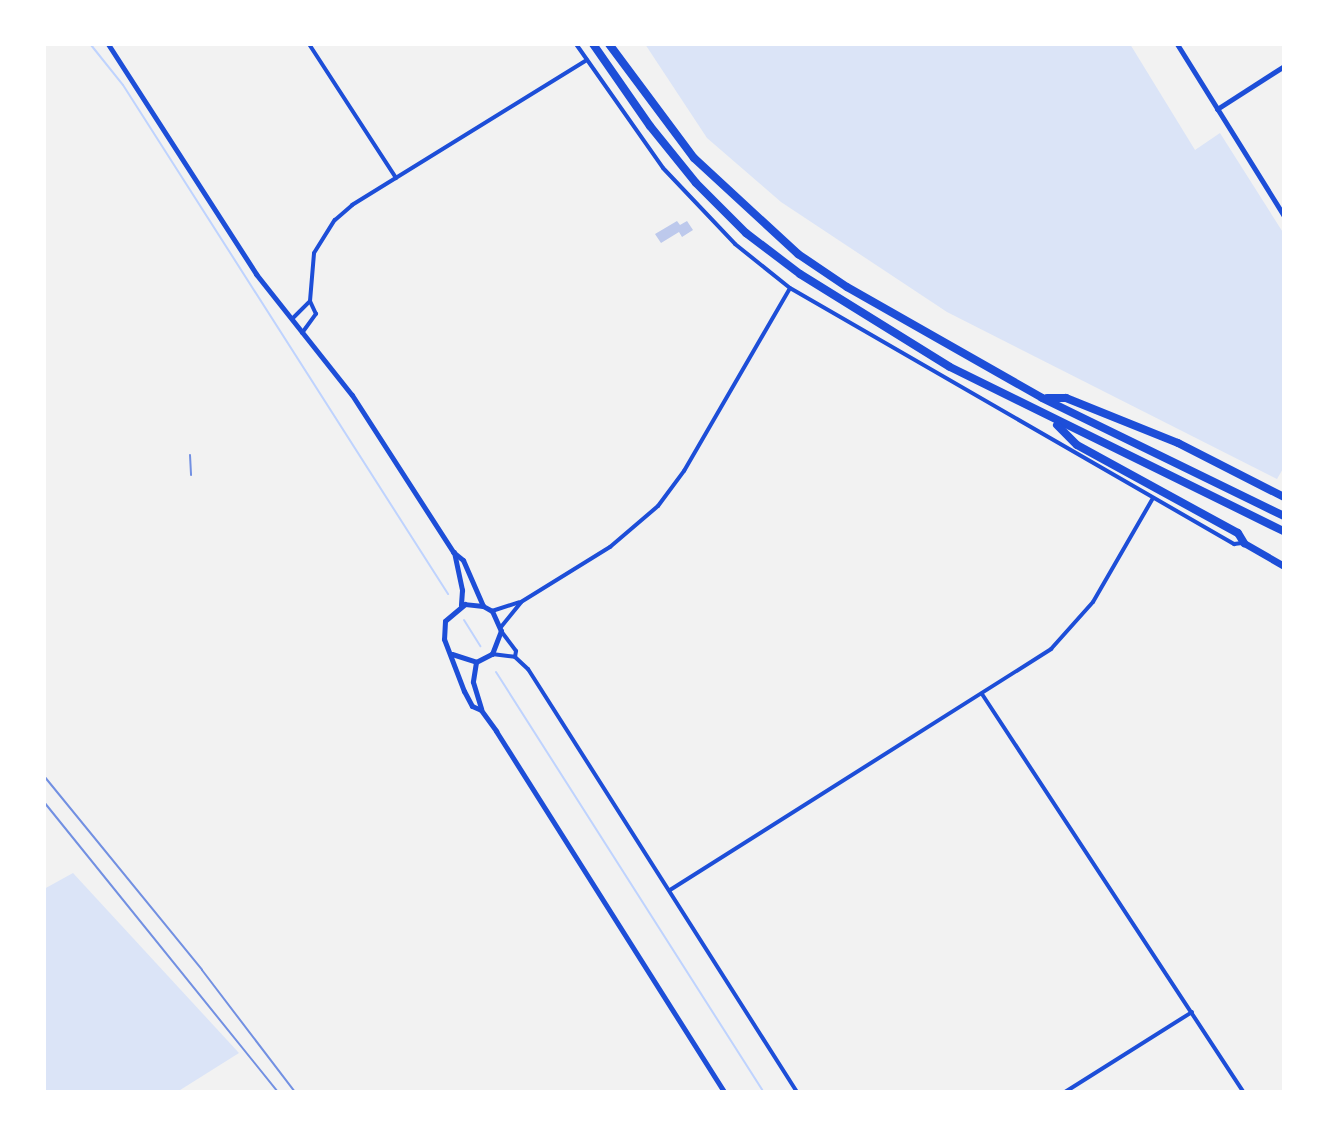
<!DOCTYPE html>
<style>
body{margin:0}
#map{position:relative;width:1328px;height:1136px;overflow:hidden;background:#f2f2f2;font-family:Literata,serif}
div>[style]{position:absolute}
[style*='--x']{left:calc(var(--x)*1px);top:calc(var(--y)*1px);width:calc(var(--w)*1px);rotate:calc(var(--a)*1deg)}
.green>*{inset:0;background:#dbe4f7}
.stream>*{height:2px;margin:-1px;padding:0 1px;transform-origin:1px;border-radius:1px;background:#bfd3fe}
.building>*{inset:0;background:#bdc9ec}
.minor>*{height:4px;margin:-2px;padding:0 2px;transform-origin:2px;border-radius:2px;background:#1d4ed8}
.tertiary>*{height:5px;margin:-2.5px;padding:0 2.5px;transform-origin:2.5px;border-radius:2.5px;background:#1d4ed8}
.trunk>*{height:7px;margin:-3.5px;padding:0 3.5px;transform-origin:3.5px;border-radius:3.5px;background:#1d4ed8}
.motorway>*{height:8px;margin:-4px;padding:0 4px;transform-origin:4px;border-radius:4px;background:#1d4ed8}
.rail>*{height:2px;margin:-1px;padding:0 1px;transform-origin:1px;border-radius:1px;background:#7290e2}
span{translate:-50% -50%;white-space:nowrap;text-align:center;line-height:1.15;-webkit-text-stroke:6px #fff;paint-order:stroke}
.frame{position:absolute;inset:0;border:46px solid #fff;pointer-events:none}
</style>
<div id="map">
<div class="green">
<div style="clip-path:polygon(645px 44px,1130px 44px,1195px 150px,1220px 133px,1284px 234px,1284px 467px,1277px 479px,947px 312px,781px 202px,707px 138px)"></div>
<div style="clip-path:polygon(73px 873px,239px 1053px,177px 1092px,44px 1092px,44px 889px)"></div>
</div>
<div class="stream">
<div style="--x:91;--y:45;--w:51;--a:51.3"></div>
<div style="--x:123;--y:85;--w:604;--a:57.44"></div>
<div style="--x:464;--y:620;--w:31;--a:58"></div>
<div style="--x:496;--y:672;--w:498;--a:57.5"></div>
</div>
<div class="building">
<div style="clip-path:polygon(677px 221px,680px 225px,687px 221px,693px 230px,682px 237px,679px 232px,661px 243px,655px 234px)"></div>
</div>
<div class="minor">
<div style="--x:309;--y:44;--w:160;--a:57"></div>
<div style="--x:576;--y:44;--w:151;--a:54.9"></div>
<div style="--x:663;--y:168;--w:105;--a:46.5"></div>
<div style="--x:735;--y:244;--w:70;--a:38.7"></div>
<div style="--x:790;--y:288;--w:513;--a:29.97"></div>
<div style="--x:1234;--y:544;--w:8;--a:-7"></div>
<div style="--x:292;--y:319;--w:25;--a:-45"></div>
<div style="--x:302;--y:333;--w:24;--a:-54"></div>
<div style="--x:316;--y:314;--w:14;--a:-115"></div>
<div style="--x:310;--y:301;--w:48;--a:-85.2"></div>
<div style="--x:314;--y:253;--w:39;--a:-58"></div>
<div style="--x:335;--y:220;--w:23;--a:-41"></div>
<div style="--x:352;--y:205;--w:276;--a:-31.7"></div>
<div style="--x:492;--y:611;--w:28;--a:-18"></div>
<div style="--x:501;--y:627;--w:32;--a:-51"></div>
<div style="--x:521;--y:602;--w:105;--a:-31.7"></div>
<div style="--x:610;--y:547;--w:63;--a:-40.5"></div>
<div style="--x:658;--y:506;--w:44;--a:-53.4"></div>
<div style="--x:684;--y:471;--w:211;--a:-59.9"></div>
<div style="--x:501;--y:631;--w:25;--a:53"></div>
<div style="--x:516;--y:651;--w:6;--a:99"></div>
<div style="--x:492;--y:654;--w:23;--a:7"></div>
<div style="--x:515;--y:657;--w:18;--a:43"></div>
<div style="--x:528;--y:669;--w:501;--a:57.55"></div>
<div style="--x:982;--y:694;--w:476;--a:56.7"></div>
<div style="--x:670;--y:890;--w:451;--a:-32.3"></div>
<div style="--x:1051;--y:649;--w:63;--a:-48.2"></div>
<div style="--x:1093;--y:602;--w:120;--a:-60"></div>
<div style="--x:1065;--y:1092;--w:150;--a:-32.2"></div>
</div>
<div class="tertiary">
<div style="--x:108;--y:44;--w:274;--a:57.2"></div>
<div style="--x:256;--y:274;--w:154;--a:51.6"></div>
<div style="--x:352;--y:395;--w:187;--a:57.2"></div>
<div style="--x:453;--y:552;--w:13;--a:39"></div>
<div style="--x:463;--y:560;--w:50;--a:66.5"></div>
<div style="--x:1177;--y:44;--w:203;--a:58.1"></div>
<div style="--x:1217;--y:109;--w:80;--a:-32.7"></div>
<div style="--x:454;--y:552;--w:39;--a:78"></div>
<div style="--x:462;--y:590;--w:15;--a:94"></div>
<div style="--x:452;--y:654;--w:25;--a:18"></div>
<div style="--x:476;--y:662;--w:18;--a:-27"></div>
<div style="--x:492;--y:654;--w:25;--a:-69"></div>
<div style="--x:501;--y:631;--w:22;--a:-114"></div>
<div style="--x:492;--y:611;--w:10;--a:-151"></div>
<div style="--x:483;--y:606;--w:18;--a:-174"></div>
<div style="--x:465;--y:604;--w:26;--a:140"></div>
<div style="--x:445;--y:621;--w:18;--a:93"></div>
<div style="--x:444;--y:639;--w:56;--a:69"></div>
<div style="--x:464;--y:691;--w:17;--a:62"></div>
<div style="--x:472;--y:706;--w:10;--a:24"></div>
<div style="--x:481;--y:710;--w:26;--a:54"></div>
<div style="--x:496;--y:731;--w:427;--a:57.7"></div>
<div style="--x:476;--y:662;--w:20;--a:99"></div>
<div style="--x:473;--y:682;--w:28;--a:73"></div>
</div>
<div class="trunk">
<div style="--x:1244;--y:543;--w:46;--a:29.9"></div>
</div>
<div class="motorway">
<div style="--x:593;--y:44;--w:100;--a:55.2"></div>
<div style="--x:650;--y:126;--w:73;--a:51.1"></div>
<div style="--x:696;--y:183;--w:71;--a:45"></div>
<div style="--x:746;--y:233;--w:68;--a:37.2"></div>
<div style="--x:800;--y:274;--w:176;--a:31.8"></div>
<div style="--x:950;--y:367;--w:372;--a:26.2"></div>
<div style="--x:609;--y:44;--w:142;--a:53.3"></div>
<div style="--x:694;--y:158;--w:142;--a:42.7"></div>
<div style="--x:798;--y:254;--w:59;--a:34"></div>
<div style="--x:847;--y:287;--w:224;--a:29.6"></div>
<div style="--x:1042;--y:398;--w:269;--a:26"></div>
<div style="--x:1047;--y:398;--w:19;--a:0"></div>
<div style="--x:1066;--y:398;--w:121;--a:21.9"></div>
<div style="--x:1178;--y:443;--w:119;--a:27"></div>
<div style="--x:1057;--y:425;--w:28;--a:45"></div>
<div style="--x:1077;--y:445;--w:183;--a:28.7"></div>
<div style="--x:1238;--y:533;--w:12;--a:59"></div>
</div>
<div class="rail">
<div style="--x:190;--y:455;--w:20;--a:87"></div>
<div style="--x:44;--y:776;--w:250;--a:50.8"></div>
<div style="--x:202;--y:970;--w:153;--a:52.7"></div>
<div style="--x:44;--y:802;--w:373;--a:51.1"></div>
</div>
<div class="frame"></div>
</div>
